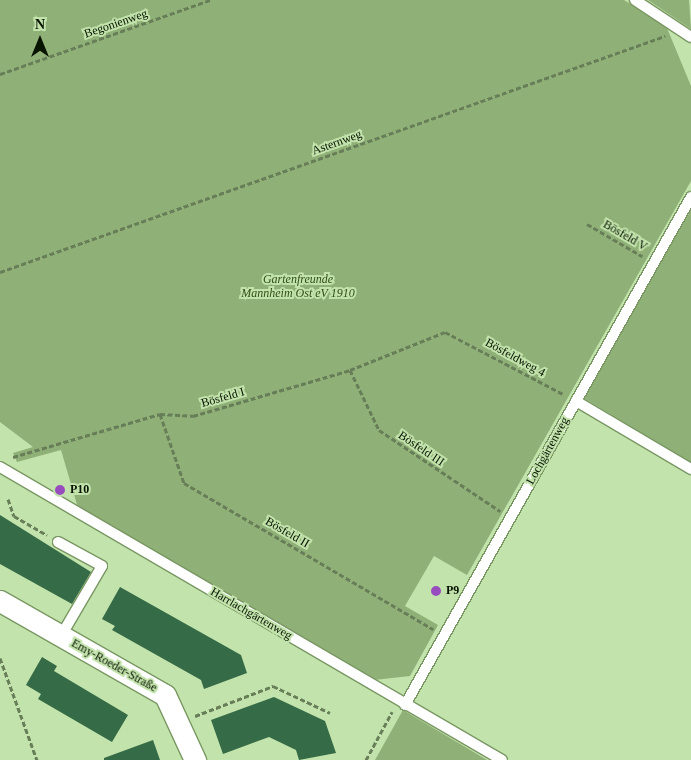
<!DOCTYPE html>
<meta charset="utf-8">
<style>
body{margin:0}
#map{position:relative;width:691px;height:760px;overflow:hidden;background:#c2e3ab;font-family:"Times New Roman",serif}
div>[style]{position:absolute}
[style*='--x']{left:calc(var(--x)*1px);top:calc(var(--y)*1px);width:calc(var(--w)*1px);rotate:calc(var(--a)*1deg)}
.green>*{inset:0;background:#8fb076}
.building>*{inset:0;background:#366b47}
.path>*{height:3px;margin-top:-1.5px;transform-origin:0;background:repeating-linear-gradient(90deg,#687e59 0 5px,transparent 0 7.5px)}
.roads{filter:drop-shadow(1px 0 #799763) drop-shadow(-1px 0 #799763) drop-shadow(0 1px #799763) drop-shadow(0 -1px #799763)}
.service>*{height:10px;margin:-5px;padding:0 5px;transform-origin:5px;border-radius:5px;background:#fff}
.minor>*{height:21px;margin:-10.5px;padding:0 10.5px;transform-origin:10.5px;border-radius:10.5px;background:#fff}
.dots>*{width:14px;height:14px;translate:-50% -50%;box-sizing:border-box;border:2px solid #c2e3ab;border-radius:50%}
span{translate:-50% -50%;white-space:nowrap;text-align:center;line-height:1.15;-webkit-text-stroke:4px #c2e3ab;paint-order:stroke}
.street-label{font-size:12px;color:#081302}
.park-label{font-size:12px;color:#314e16;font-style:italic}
.poi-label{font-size:12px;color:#081302;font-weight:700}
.left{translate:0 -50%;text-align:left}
.north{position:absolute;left:15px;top:15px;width:50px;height:50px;-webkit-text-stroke:4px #c2e3ab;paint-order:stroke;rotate:0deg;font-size:14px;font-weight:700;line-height:20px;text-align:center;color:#081302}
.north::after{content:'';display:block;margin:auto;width:18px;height:22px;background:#081302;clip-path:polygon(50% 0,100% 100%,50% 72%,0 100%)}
</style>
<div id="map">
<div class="green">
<div style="clip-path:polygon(0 0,624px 0,667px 28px,691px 86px,691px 181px,467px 575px,434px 556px,405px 606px,438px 625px,410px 676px,374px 680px,78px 508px,61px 450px,17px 462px,13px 453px,33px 447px,0 422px)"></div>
<div style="clip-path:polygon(648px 0,689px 0,691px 29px)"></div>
<div style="clip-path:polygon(691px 210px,691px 463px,582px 397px)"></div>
<div style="clip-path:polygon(403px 710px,477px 754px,487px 760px,375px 760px)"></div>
</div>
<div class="building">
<div style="clip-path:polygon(0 515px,91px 572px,72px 604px,0 564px)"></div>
<div style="clip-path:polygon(120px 587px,241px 655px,247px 673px,204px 689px,201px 680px,112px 630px,115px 626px,102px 619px)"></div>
<div style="clip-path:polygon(42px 657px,57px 666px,54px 671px,128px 715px,112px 742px,38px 699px,41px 694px,26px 685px)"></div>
<div style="clip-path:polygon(274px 697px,325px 721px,336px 753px,299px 760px,296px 750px,269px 737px,223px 754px,211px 720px)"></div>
<div style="clip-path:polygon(153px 740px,160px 760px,104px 760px,104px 758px)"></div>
</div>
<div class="path">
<div style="--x:0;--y:74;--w:223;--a:-19.4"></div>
<div style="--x:587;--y:224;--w:64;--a:30.2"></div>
<div style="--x:0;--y:272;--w:706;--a:-19.54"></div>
<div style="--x:350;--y:370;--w:67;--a:64.2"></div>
<div style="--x:379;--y:430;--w:146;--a:33.8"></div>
<div style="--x:160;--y:414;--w:73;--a:70.8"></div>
<div style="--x:184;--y:483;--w:289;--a:30.4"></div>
<div style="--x:13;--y:457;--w:153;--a:-16.3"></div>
<div style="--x:160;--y:414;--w:33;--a:3"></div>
<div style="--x:193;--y:416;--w:164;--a:-16.3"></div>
<div style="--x:350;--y:370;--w:102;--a:-21.8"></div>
<div style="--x:445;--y:332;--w:133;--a:27.7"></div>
<div style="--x:8;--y:499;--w:18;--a:71"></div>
<div style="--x:14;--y:516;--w:38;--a:30"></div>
<div style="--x:0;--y:658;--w:109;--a:70.1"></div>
<div style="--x:195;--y:716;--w:84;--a:-21"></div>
<div style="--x:273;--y:686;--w:63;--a:25.3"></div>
<div style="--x:366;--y:760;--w:55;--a:-61.6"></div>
</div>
<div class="roads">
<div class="service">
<div style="--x:635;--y:0;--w:67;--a:33.5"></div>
<div style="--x:576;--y:401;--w:134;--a:30.6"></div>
<div style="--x:0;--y:467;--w:581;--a:30.27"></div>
<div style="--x:58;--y:542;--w:50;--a:28.6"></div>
<div style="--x:102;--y:566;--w:81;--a:120.4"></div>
<div style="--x:405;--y:705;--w:583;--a:-60.62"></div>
</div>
<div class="minor">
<div style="--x:0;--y:601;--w:190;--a:29.7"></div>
<div style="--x:165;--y:695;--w:72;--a:65.2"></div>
</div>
</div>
<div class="dots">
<div style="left:60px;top:490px;background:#984dbf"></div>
<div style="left:436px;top:591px;background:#984dbf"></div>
</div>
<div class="street-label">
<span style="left:116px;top:24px;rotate:-19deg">Begonienweg</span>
<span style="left:337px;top:143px;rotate:-20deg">Asternweg</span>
<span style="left:625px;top:236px;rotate:30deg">Bösfeld V</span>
<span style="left:515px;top:358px;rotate:29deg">Bösfeldweg 4</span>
<span style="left:223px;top:398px;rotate:-16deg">Bösfeld I</span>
<span style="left:421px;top:449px;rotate:34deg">Bösfeld III</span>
<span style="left:548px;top:451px;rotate:-61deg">Lochgärtenweg</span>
<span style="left:287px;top:533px;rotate:30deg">Bösfeld II</span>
<span style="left:251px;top:614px;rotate:30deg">Harrlachgärtenweg</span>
<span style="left:114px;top:666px;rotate:29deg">Emy-Roeder-Straße</span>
</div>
<div class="park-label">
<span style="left:298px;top:287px">Gartenfreunde<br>Mannheim Ost eV 1910</span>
</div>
<div class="poi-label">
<span class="left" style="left:70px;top:490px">P10</span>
<span class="left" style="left:446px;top:591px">P9</span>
</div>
<div class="north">N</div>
</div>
